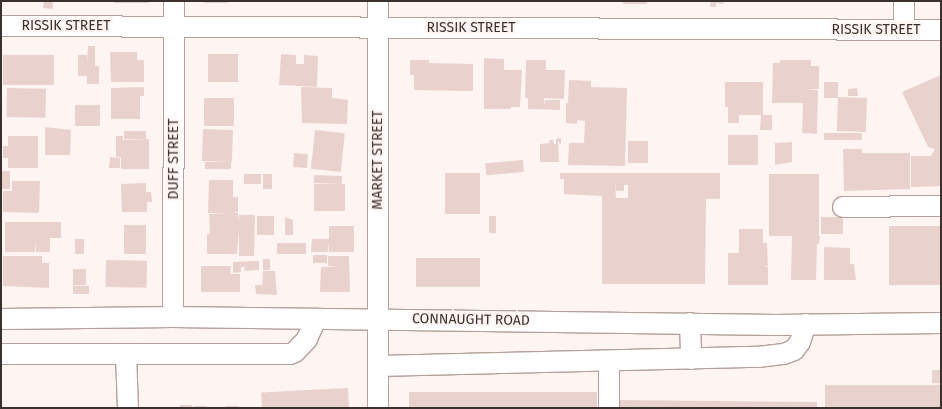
<!DOCTYPE html>
<style>
body{margin:0}
#map{position:relative;width:942px;height:409px;overflow:hidden;background:#fef4f2;font-family:"Fira Sans",sans-serif}
div>[style]{position:absolute}
[style*='--x']{left:calc(var(--x)*1px);top:calc(var(--y)*1px);width:calc(var(--w)*1px);rotate:calc(var(--a)*1deg)}
.building>*{inset:0;background:#e9d2cd;transform-origin:0 0}
.roads{filter:drop-shadow(1px 0 #b5a09b) drop-shadow(-1px 0 #b5a09b) drop-shadow(0 1px #b5a09b) drop-shadow(0 -1px #b5a09b)}
.minor>*{height:20px;margin:-10px;padding:0 10px;transform-origin:10px;border-radius:10px;background:#fff}
span{translate:-50% -50%;white-space:nowrap;text-align:center;line-height:1.15;-webkit-text-stroke:4.5px #fef4f2;paint-order:stroke}
.street-label{font-size:14px;color:#3a312f}
.frame{position:absolute;inset:0;border:2px solid #3a312f;pointer-events:none}
</style>
<div id="map">
<div class="building">
<div style="clip-path:polygon(44px 1px,53px 1px,53px 9px,43px 8px)"></div>
<div style="left:114px;top:1px;width:35px;height:2px"></div>
<div style="left:204px;top:1px;width:24px;height:2px"></div>
<div style="left:623px;top:1px;width:24px;height:3px"></div>
<div style="clip-path:polygon(711px 1px,724px 1px,723px 4px,716px 3px,716px 7px,710px 7px)"></div>
<div style="clip-path:polygon(88px 46px,95px 46px,95px 66px,99px 66px,99px 84px,87px 84px,87px 76px,78px 76px,78px 55px,87px 55px,87px 64px)"></div>
<div style="clip-path:polygon(110px 52px,137px 52px,137px 60px,144px 60px,144px 82px,111px 82px)"></div>
<div style="left:208px;top:54px;width:30px;height:28px"></div>
<div style="clip-path:polygon(281px 54px,296px 55px,296px 64px,304px 64px,304px 55px,318px 56px,317px 87px,279px 85px)"></div>
<div style="left:3px;top:55px;width:51px;height:30px"></div>
<div style="clip-path:polygon(484px 58px,504px 59px,504px 70px,522px 70px,520px 107px,511px 107px,510px 109px,484px 109px)"></div>
<div style="clip-path:polygon(410px 60px,429px 60px,429px 63px,473px 64px,473px 91px,414px 90px,414px 75px,410px 75px)"></div>
<div style="clip-path:polygon(526px 60px,546px 60px,546px 70px,565px 70px,564px 99px,544px 98px,544px 105px,545px 100px,560px 100px,560px 110px,528px 109px,528px 98px,525px 98px)"></div>
<div style="clip-path:polygon(780px 60px,811px 60px,811px 66px,819px 66px,819px 89px,803px 89px,818px 90px,817px 134px,802px 133px,803px 103px,772px 103px,773px 63px,780px 63px)"></div>
<div style="clip-path:polygon(941px 75px,941px 186px,911px 187px,911px 156px,931px 156px,935px 149px,928px 147px,902px 92px)"></div>
<div style="clip-path:polygon(569px 80px,591px 81px,591px 87px,627px 88px,625px 166px,568px 165px,569px 143px,584px 143px,585px 121px,577px 120px,577px 124px,566px 123px,566px 103px,568px 103px)"></div>
<div style="clip-path:polygon(725px 82px,763px 82px,763px 115px,772px 115px,772px 130px,760px 130px,761px 115px,739px 115px,739px 123px,728px 123px,728px 107px,725px 107px)"></div>
<div style="left:824px;top:82px;width:14px;height:16px"></div>
<div style="clip-path:polygon(144px 87px,144px 96px,140px 96px,140px 119px,111px 119px,111px 88px)"></div>
<div style="clip-path:polygon(301px 87px,332px 88px,332px 98px,348px 100px,347px 124px,302px 123px)"></div>
<div style="left:7px;top:88px;width:39px;height:29px;rotate:1deg"></div>
<div style="clip-path:polygon(857px 88px,858px 96px,848px 96px,848px 89px)"></div>
<div style="left:838px;top:97px;width:29px;height:34px;rotate:2deg"></div>
<div style="left:204px;top:98px;width:30px;height:28px"></div>
<div style="left:75px;top:105px;width:25px;height:21px"></div>
<div style="clip-path:polygon(45px 127px,71px 130px,70px 155px,45px 155px)"></div>
<div style="left:203px;top:129px;width:30px;height:32px;rotate:2deg"></div>
<div style="left:315px;top:130px;width:30px;height:39px;rotate:6deg"></div>
<div style="left:124px;top:131px;width:22px;height:8px"></div>
<div style="left:824px;top:133px;width:38px;height:7px"></div>
<div style="left:728px;top:135px;width:30px;height:30px"></div>
<div style="clip-path:polygon(8px 136px,38px 136px,38px 168px,8px 168px,8px 158px,3px 158px,3px 146px,8px 146px)"></div>
<div style="clip-path:polygon(116px 136px,123px 136px,123px 140px,149px 139px,149px 169px,121px 169px,121px 157px,116px 157px)"></div>
<div style="clip-path:polygon(561px 138px,561px 145px,558px 141px,559px 162px,540px 162px,540px 144px,550px 143px,549px 140px,553px 140px,554px 144px,556px 144px,556px 139px)"></div>
<div style="left:628px;top:141px;width:20px;height:22px"></div>
<div style="clip-path:polygon(792px 142px,792px 162px,775px 165px,775px 143px)"></div>
<div style="clip-path:polygon(843px 149px,862px 149px,862px 153px,910px 153px,910px 189px,844px 191px)"></div>
<div style="left:294px;top:153px;width:14px;height:14px;rotate:4deg"></div>
<div style="clip-path:polygon(110px 157px,120px 158px,120px 168px,109px 168px)"></div>
<div style="left:523px;top:160px;width:12px;height:38px;rotate:85deg"></div>
<div style="left:231px;top:162px;width:7px;height:26px;rotate:90deg"></div>
<div style="left:1px;top:171px;width:9px;height:18px"></div>
<div style="left:445px;top:173px;width:35px;height:41px"></div>
<div style="clip-path:polygon(evenodd,560px 173px,720px 173px,720px 199px,628px 199px,706px 199px,705px 284px,602px 284px,602px 196px,564px 194px,564px 179px,560px 179px,560px 173px,615px 178px,616px 191px,624px 191px,624px 185px,628px 185px,628px 198px,616px 198px,615px 178px)"></div>
<div style="left:244px;top:174px;width:17px;height:10px"></div>
<div style="left:263px;top:174px;width:9px;height:15px"></div>
<div style="clip-path:polygon(769px 174px,819px 174px,819px 236px,809px 236px,820px 236px,819px 244px,817px 244px,816px 280px,791px 280px,792px 236px,769px 236px)"></div>
<div style="left:314px;top:175px;width:28px;height:8px;rotate:2deg"></div>
<div style="clip-path:polygon(209px 180px,233px 180px,233px 197px,238px 197px,238px 212px,232px 213px,238px 213px,238px 221px,239px 215px,255px 215px,254px 256px,239px 256px,239px 230px,237px 254px,207px 254px,207px 234px,210px 234px,209px 214px,228px 213px,208px 213px)"></div>
<div style="clip-path:polygon(12px 181px,40px 181px,39px 213px,3px 212px,3px 191px,12px 191px)"></div>
<div style="clip-path:polygon(146px 183px,146px 192px,151px 192px,152px 202px,147px 202px,147px 212px,122px 212px,121px 184px)"></div>
<div style="left:314px;top:184px;width:31px;height:27px"></div>
<div style="left:257px;top:216px;width:17px;height:19px"></div>
<div style="left:489px;top:216px;width:7px;height:17px"></div>
<div style="clip-path:polygon(285px 217px,293px 220px,293px 235px,285px 235px)"></div>
<div style="left:821px;top:217px;width:22px;height:17px"></div>
<div style="clip-path:polygon(5px 222px,61px 222px,61px 238px,50px 238px,50px 252px,36px 252px,36px 241px,35px 252px,5px 252px)"></div>
<div style="left:124px;top:225px;width:22px;height:29px"></div>
<div style="clip-path:polygon(329px 226px,354px 226px,354px 252px,329px 252px,329px 241px,328px 252px,311px 252px,312px 239px,329px 239px)"></div>
<div style="left:889px;top:226px;width:52px;height:59px"></div>
<div style="clip-path:polygon(739px 229px,763px 229px,763px 243px,767px 243px,768px 266px,763px 267px,768px 267px,768px 285px,728px 285px,728px 253px,739px 253px)"></div>
<div style="left:75px;top:239px;width:9px;height:15px"></div>
<div style="left:277px;top:243px;width:29px;height:11px"></div>
<div style="clip-path:polygon(824px 247px,850px 248px,850px 264px,854px 264px,856px 280px,824px 280px)"></div>
<div style="left:313px;top:255px;width:14px;height:8px"></div>
<div style="clip-path:polygon(3px 256px,42px 256px,42px 263px,49px 263px,49px 288px,3px 286px)"></div>
<div style="clip-path:polygon(328px 256px,349px 256px,350px 292px,320px 292px,321px 267px,340px 267px,328px 266px)"></div>
<div style="left:416px;top:258px;width:64px;height:29px"></div>
<div style="left:263px;top:259px;width:7px;height:11px"></div>
<div style="left:106px;top:260px;width:41px;height:27px;rotate:1deg"></div>
<div style="clip-path:polygon(259px 261px,259px 270px,244px 271px,245px 267px,241px 267px,241px 272px,233px 273px,233px 262px)"></div>
<div style="clip-path:polygon(201px 266px,231px 266px,230px 274px,240px 274px,240px 292px,201px 292px)"></div>
<div style="left:86px;top:269px;width:16px;height:13px;rotate:90deg"></div>
<div style="clip-path:polygon(263px 271px,275px 271px,277px 295px,256px 294px,255px 285px,262px 285px,262px 292px)"></div>
<div style="left:73px;top:286px;width:16px;height:8px"></div>
<div style="left:932px;top:370px;width:9px;height:13px"></div>
<div style="left:825px;top:385px;width:116px;height:23px"></div>
<div style="left:348px;top:388px;width:20px;height:87px;rotate:87deg"></div>
<div style="left:409px;top:392px;width:188px;height:16px"></div>
<div style="clip-path:polygon(620px 400px,817px 402px,817px 408px,619px 408px)"></div>
<div style="left:180px;top:405px;width:12px;height:3px"></div>
<div style="left:194px;top:406px;width:13px;height:2px"></div>
<div style="left:225px;top:406px;width:14px;height:2px"></div>
</div>
<div class="roads">
<div class="minor">
<div style="--x:378;--y:1;--w:407;--a:90"></div>
<div style="--x:1;--y:26;--w:940;--a:0.24"></div>
<div style="--x:904;--y:30;--w:29;--a:-90"></div>
<div style="--x:843;--y:207;--w:98;--a:-0.6"></div>
<div style="--x:173;--y:317;--w:316;--a:-89.8"></div>
<div style="--x:1;--y:319;--w:172;--a:-0.7"></div>
<div style="--x:173;--y:317;--w:603;--a:0.76"></div>
<div style="--x:776;--y:325;--w:165;--a:-0.7"></div>
<div style="--x:690;--y:323;--w:36;--a:88"></div>
<div style="--x:1;--y:354;--w:289;--a:0"></div>
<div style="--x:290;--y:354;--w:5;--a:-22"></div>
<div style="--x:295;--y:352;--w:18;--a:-47"></div>
<div style="--x:307;--y:339;--w:22;--a:-66"></div>
<div style="--x:126;--y:354;--w:54;--a:87.9"></div>
<div style="--x:609;--y:361;--w:47;--a:90"></div>
<div style="--x:378;--y:366;--w:380;--a:-1.4"></div>
<div style="--x:758;--y:357;--w:26;--a:-7"></div>
<div style="--x:784;--y:354;--w:11;--a:-22"></div>
<div style="--x:794;--y:350;--w:10;--a:-53"></div>
<div style="--x:800;--y:342;--w:19;--a:-72"></div>
</div>
</div>
<div class="street-label">
<span style="left:66px;top:26px">RISSIK STREET</span>
<span style="left:471px;top:28px">RISSIK STREET</span>
<span style="left:876px;top:30px">RISSIK STREET</span>
<span style="left:174px;top:159px;rotate:-90deg">DUFF STREET</span>
<span style="left:378px;top:160px;rotate:-90deg">MARKET STREET</span>
<span style="left:471px;top:320px;rotate:1deg">CONNAUGHT ROAD</span>
</div>
<div class="frame"></div>
</div>
